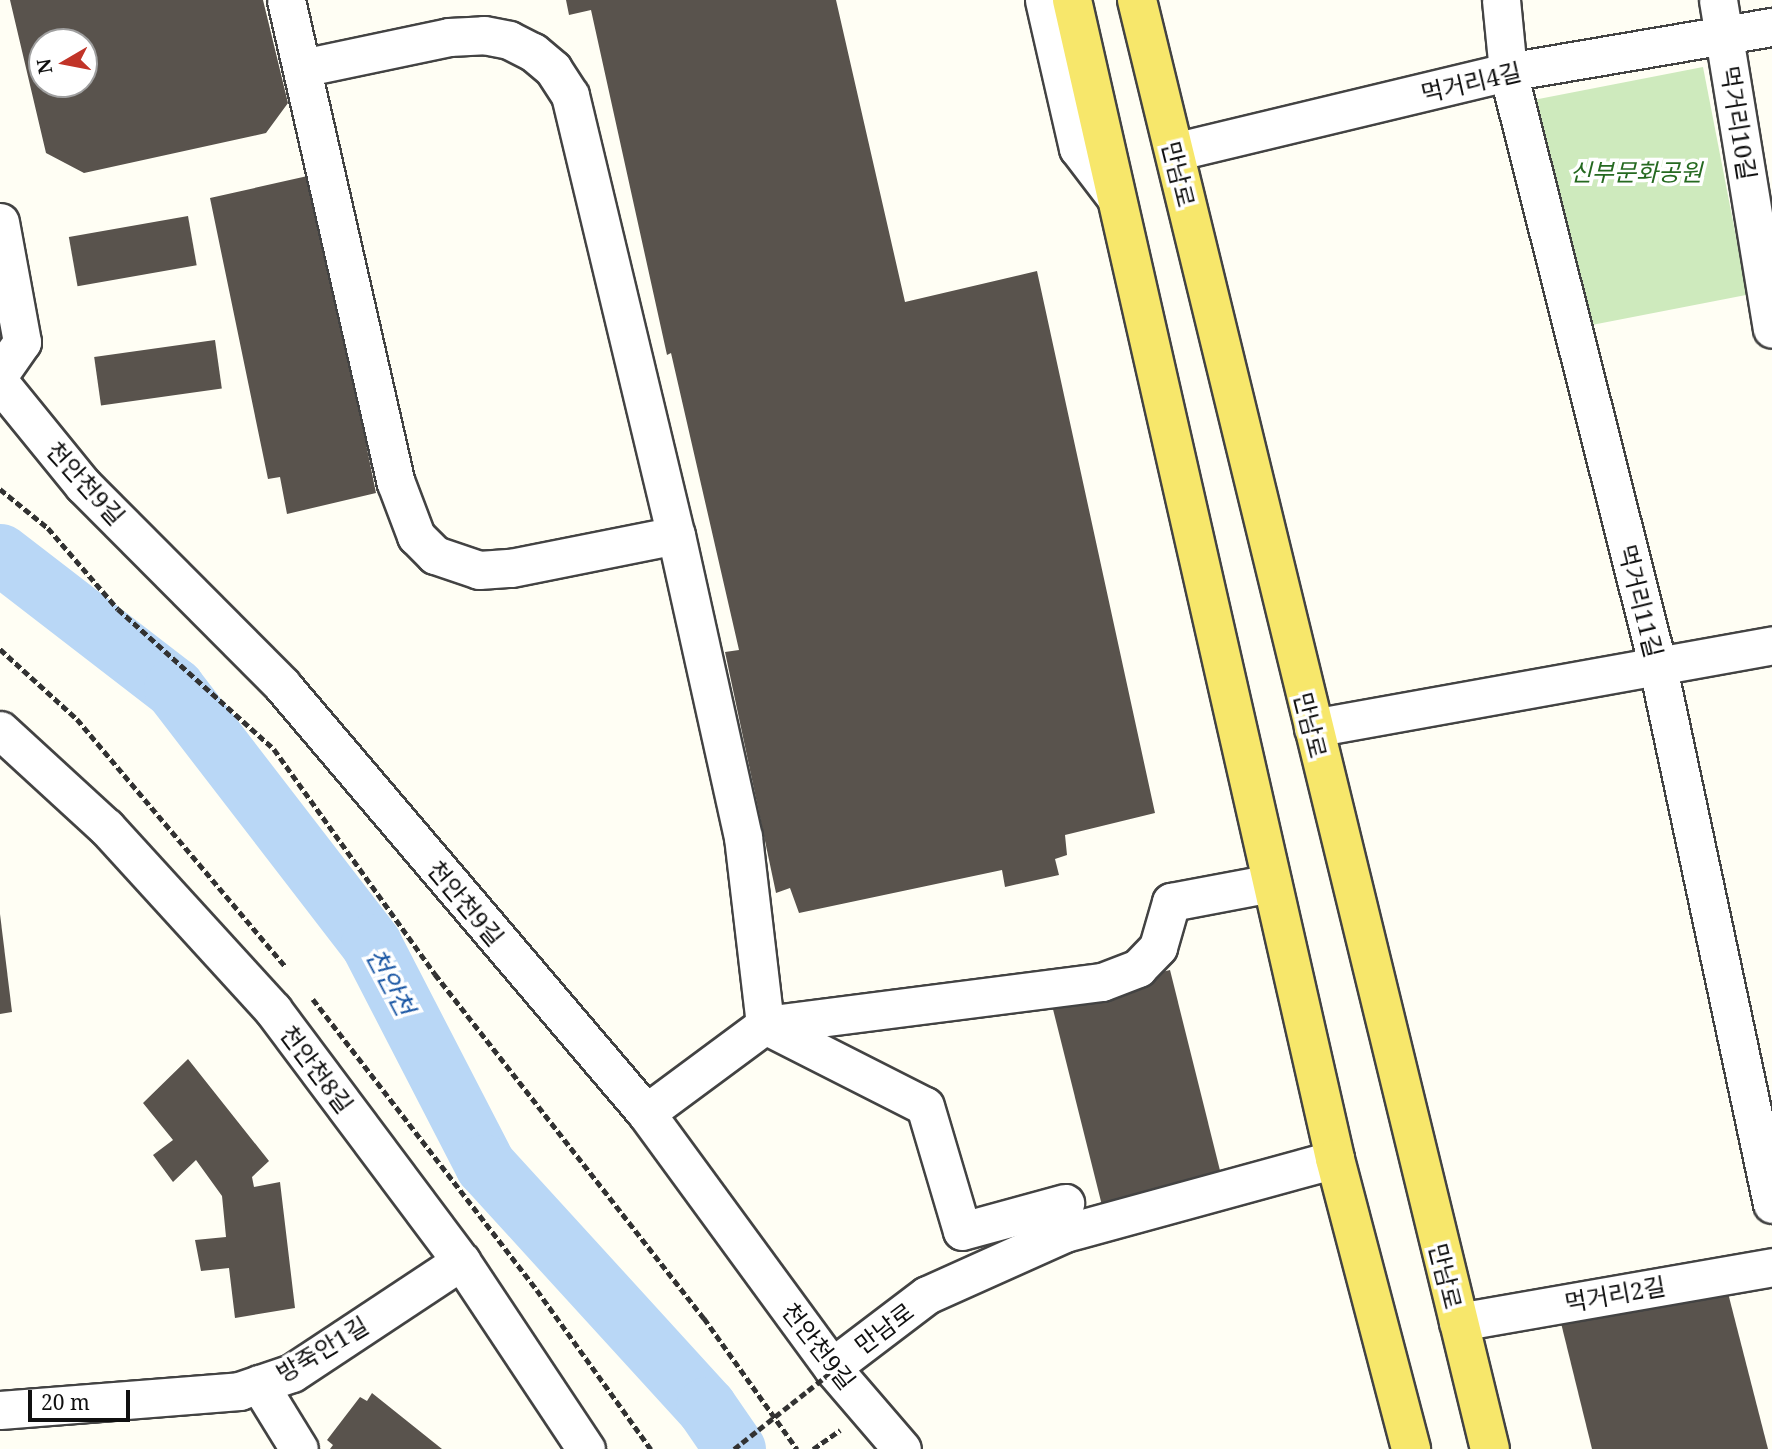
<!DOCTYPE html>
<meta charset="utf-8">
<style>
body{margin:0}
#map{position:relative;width:1772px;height:1449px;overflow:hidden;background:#fffef4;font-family:"Noto Serif","Noto Sans KR",serif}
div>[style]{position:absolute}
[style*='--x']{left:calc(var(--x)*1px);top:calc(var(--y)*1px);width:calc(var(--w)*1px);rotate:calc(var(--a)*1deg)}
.green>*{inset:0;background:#ceeabd;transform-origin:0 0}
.river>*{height:61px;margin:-30.5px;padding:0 30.5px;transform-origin:30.5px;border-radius:30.5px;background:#b9d7f6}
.building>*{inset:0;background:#59534d;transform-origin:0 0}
.path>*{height:4.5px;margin-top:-2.25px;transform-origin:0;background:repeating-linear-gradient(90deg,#323232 0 7px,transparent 0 10.5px)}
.roads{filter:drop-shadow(2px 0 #434343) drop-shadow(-2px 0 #434343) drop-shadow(0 2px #434343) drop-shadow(0 -2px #434343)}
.minor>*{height:37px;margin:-18.5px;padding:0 18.5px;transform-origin:18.5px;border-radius:18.5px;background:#fff}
.major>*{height:38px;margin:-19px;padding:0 19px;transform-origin:19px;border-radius:19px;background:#f7e76b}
.path-bridge>*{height:4.5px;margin-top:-2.25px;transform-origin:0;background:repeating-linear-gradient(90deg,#323232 0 7px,transparent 0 10.5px)}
span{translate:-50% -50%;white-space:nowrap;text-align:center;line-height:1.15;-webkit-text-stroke:7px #fff;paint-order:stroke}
.street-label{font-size:24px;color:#101010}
.park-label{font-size:24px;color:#256920;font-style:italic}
.water-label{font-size:26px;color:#1855a3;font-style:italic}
.north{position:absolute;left:28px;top:28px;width:70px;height:70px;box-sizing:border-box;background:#fff;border:2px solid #9f9f9f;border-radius:50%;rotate:260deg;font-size:19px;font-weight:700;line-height:28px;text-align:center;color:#101010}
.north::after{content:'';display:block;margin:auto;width:24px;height:32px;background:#c13428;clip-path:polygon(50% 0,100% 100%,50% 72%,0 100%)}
.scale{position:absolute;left:28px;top:1390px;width:102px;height:32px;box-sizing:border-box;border:4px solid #101010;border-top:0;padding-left:9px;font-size:21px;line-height:24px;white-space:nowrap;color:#101010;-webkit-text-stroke:5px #fff;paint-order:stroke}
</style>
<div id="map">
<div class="green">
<div style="left:1703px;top:67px;width:232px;height:178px;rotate:79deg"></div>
</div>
<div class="river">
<div style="--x:0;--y:554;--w:220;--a:37.6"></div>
<div style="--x:174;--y:688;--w:323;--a:52.4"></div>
<div style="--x:371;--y:944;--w:249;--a:62.7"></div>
<div style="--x:485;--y:1165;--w:328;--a:47.6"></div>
<div style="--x:706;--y:1407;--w:51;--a:55.4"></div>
</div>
<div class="building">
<div style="clip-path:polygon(evenodd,10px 0,263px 0,288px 103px,266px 133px,84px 173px,46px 153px,10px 0,42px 42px,84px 42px,84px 84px,42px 84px,42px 42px)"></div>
<div style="clip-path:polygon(566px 0,836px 0,905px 302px,1037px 271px,1155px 813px,1065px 835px,1067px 855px,1055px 859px,1059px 875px,1005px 887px,1002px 870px,799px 913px,790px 888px,776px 893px,725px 652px,739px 650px,671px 353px,667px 355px,591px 10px,569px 15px)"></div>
<div style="clip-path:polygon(312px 175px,376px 493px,287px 514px,280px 477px,268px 479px,210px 198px)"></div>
<div style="left:188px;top:216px;width:50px;height:121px;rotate:80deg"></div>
<div style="left:215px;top:340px;width:49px;height:122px;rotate:82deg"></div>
<div style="clip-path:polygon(0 914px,12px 1012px,0 1014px)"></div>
<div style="left:1170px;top:970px;width:216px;height:123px;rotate:76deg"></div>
<div style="clip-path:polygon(188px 1059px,269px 1161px,252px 1177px,254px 1187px,280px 1182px,295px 1308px,235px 1318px,229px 1268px,201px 1271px,195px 1240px,226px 1237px,222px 1196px,196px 1160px,173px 1182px,153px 1155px,173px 1140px,143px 1103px)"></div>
<div style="clip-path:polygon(1728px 1293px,1768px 1449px,1592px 1449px,1561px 1323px)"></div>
<div style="clip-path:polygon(372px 1393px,442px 1449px,330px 1449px,333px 1445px,327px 1440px,360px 1397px,367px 1401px)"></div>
</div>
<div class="path">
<div style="--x:0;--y:489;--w:62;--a:39.1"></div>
<div style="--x:48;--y:528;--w:107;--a:49.2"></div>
<div style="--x:118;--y:609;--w:210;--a:41.9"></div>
<div style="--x:274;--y:749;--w:277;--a:54.4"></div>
<div style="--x:435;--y:974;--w:437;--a:52"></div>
<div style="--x:704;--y:1318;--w:161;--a:54.6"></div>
<div style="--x:0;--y:649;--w:104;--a:42.3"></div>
<div style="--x:77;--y:719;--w:323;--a:49.9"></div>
<div style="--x:313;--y:999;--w:367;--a:52.4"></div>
<div style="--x:537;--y:1290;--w:196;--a:54.4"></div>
<div style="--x:813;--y:1449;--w:33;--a:-35"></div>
</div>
<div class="roads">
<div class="minor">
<div style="--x:286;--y:0;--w:495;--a:77.2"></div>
<div style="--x:396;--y:483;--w:57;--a:69.3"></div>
<div style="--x:416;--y:536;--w:27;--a:45"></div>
<div style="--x:435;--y:555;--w:46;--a:18.8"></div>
<div style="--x:479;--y:570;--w:32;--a:-4"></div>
<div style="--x:511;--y:568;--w:168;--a:-11.3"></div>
<div style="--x:1044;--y:0;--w:152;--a:77.1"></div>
<div style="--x:1078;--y:148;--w:63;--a:52.8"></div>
<div style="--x:1501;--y:0;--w:72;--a:84.4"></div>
<div style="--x:1508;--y:72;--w:609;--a:75.85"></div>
<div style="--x:1657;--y:663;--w:553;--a:78"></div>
<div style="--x:1718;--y:0;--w:333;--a:80.7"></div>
<div style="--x:302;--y:68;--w:150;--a:-11.9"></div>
<div style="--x:449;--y:37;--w:35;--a:-3"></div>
<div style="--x:484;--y:35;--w:25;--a:11"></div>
<div style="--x:509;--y:40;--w:27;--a:27"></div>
<div style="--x:533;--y:52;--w:26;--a:40"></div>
<div style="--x:553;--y:69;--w:31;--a:57"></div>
<div style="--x:570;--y:95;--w:453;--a:76.5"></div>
<div style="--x:676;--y:535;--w:309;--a:77.5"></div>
<div style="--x:743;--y:837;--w:189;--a:83.3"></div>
<div style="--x:1174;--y:152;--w:343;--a:-13.5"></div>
<div style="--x:1508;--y:72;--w:268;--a:-9.7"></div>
<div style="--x:0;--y:222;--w:122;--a:79.6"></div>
<div style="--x:22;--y:342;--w:38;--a:125"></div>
<div style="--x:0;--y:383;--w:132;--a:50.9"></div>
<div style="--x:83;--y:485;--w:282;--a:45.1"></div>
<div style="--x:282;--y:685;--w:562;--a:49.62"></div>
<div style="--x:646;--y:1113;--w:318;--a:53.8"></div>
<div style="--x:834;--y:1370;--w:104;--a:49.3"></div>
<div style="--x:1313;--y:728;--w:466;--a:-10.2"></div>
<div style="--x:0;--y:730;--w:144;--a:42.5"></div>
<div style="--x:106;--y:827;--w:248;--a:47.6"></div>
<div style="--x:273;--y:1010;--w:314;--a:53.2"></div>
<div style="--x:461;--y:1261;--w:226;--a:56.4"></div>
<div style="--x:765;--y:1025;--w:179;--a:26.9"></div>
<div style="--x:925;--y:1106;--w:130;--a:73.5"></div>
<div style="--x:962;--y:1231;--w:107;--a:-15.2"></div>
<div style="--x:646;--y:1113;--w:148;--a:-36.5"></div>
<div style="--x:765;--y:1025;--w:340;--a:-7.3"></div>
<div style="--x:1102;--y:982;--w:39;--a:-21"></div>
<div style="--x:1138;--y:968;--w:29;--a:-46"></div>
<div style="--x:1158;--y:947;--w:47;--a:-73.9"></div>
<div style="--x:1171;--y:902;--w:103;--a:-10.7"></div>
<div style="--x:1458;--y:1322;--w:319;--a:-9.9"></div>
<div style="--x:832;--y:1367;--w:119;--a:-37.2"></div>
<div style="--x:927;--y:1295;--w:151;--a:-24.2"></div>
<div style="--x:1065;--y:1233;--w:280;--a:-15.3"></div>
<div style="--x:259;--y:1384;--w:76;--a:58.4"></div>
<div style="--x:0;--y:1410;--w:240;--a:-4.5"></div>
<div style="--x:239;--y:1391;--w:56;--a:-18.8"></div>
<div style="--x:292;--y:1373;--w:203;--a:-33.5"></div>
</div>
<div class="major">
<div style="--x:1072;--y:0;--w:1188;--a:77.21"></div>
<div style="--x:1335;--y:1159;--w:300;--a:75.3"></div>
<div style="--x:1137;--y:0;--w:1491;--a:76.31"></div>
</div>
</div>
<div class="path-bridge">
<div style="--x:734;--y:1449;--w:127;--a:-38.3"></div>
</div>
<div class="street-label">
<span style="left:1471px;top:82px;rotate:-13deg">먹거리4길</span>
<span style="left:1739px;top:123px;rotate:81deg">먹거리10길</span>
<span style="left:1179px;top:174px;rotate:76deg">만남로</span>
<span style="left:86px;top:483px;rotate:48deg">천안천9길</span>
<span style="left:1641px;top:601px;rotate:76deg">먹거리11길</span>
<span style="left:1311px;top:725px;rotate:76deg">만남로</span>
<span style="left:466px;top:903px;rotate:50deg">천안천9길</span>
<span style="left:317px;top:1069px;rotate:53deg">천안천8길</span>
<span style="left:1446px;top:1276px;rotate:76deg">만남로</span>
<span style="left:1615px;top:1294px;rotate:-10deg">먹거리2길</span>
<span style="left:884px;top:1328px;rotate:-37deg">만남로</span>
<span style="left:819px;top:1346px;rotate:52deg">천안천9길</span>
<span style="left:322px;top:1349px;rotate:-31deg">방죽안1길</span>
</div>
<div class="park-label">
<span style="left:1636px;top:172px">신부문화공원</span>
</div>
<div class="water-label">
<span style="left:390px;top:982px;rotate:62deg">천안천</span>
</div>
<div class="north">N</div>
<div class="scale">20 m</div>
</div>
